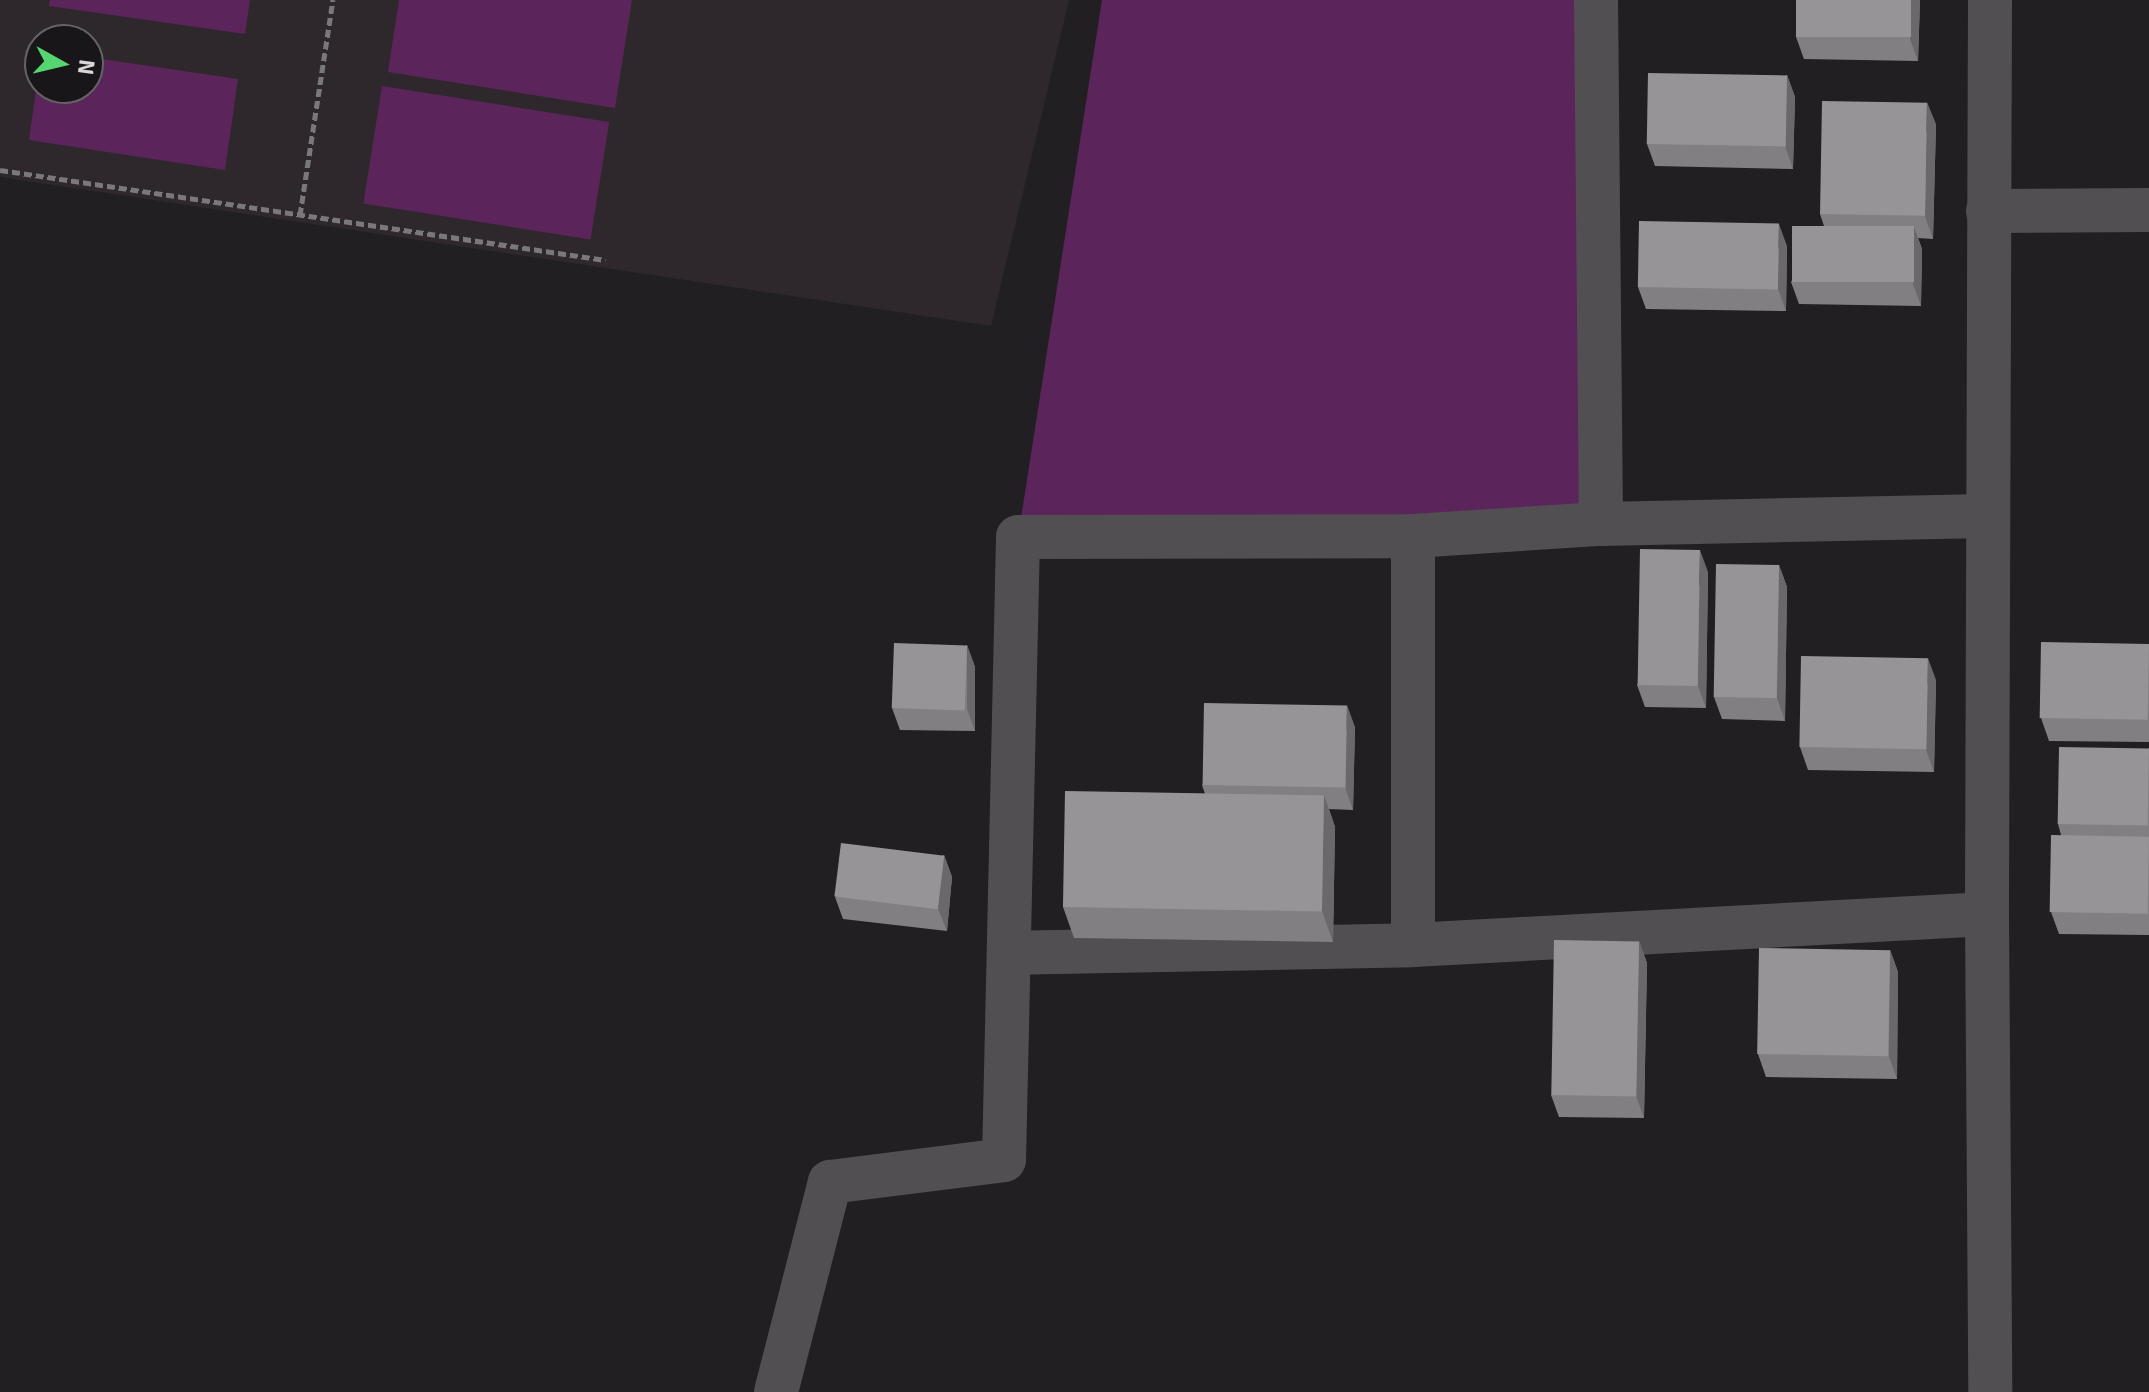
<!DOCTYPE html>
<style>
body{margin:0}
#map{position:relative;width:2149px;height:1392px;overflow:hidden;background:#211f21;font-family:Signika,sans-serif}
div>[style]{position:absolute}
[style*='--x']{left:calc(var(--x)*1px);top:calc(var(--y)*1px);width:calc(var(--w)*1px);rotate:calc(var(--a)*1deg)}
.built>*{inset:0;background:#2e282d}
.green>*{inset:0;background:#5b255b;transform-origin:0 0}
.path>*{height:5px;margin-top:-2.5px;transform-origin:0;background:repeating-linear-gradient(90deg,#7a787a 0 8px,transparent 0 12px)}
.minor>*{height:44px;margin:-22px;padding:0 22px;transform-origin:22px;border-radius:22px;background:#524f52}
.wall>*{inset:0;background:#827f82}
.shaded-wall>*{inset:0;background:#6a686a}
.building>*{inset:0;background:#979497;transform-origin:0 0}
span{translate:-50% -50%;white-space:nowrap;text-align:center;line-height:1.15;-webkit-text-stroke:8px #181618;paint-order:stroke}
.north{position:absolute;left:24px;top:24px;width:80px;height:80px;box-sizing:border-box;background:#181618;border:2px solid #656364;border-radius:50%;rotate:98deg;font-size:22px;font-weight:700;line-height:32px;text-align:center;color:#d8d6d7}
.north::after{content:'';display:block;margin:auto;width:28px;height:36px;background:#57d570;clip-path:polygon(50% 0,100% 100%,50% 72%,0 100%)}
</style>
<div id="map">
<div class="built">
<div style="clip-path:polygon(evenodd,0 0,1069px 0,991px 326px,0 177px,0 0,40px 40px,88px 40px,88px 88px,40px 88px,40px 40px)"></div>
</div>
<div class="green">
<div style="clip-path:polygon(50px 0,250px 0,245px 34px,49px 6px)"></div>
<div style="clip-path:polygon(399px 0,632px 0,615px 108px,388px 72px)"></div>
<div style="clip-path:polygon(1102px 0,1596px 0,1601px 524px,1018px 537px)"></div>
<div style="clip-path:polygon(88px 57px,238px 79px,225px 170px,29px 140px,40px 62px,40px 88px,88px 88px)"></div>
<div style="left:382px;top:86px;width:230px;height:119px;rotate:9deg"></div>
</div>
<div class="path">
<div style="--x:0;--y:170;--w:612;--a:8.46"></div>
<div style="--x:300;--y:215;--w:218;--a:-81.3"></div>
</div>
<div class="minor">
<div style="--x:1596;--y:0;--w:524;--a:89.45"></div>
<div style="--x:1990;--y:0;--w:914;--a:90.19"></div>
<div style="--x:1987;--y:914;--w:478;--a:89.6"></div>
<div style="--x:1988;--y:211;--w:161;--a:-0.4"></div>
<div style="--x:1413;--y:536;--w:409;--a:90"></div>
<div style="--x:1413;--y:945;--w:575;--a:-3.09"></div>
<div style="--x:1009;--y:953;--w:404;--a:-1.1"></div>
<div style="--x:776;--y:1392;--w:217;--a:-75.6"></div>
<div style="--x:830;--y:1182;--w:175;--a:-7.2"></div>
<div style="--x:1004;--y:1160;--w:623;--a:-88.71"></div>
<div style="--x:1018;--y:537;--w:395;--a:-0.1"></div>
<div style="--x:1413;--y:536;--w:188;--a:-3.7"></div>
<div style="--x:1601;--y:524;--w:386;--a:-1.2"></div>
</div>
<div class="wall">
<div style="clip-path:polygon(1796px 0,1920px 0,1918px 61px,1804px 59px,1796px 37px)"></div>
<div style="clip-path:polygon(1787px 75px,1795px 97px,1793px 169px,1655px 166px,1647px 144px)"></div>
<div style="clip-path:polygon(1936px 124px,1933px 239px,1918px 238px,1922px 249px,1921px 306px,1799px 304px,1791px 282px,1824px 226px,1820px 214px)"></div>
<div style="clip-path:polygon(1787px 246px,1786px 311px,1646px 309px,1638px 287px)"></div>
<div style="clip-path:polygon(1779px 565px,1787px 587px,1785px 721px,1722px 719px,1714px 697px)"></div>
<div style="clip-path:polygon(1708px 572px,1706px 708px,1645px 707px,1637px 685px)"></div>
<div style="clip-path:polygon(2149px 644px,2149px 742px,2049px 741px,2041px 718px)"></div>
<div style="clip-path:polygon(967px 645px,975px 667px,975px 731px,900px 730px,892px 708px)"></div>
<div style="clip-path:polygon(1936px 680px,1934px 772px,1808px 770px,1800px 747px)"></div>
<div style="clip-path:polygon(1355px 727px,1353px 810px,1329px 809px,1335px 827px,1333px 942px,1074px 938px,1063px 907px,1205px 794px,1202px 785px)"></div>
<div style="clip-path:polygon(2149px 748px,2149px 935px,2059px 934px,2051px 912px,2061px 835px,2058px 824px)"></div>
<div style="clip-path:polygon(944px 855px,952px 877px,947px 931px,843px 919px,835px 897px)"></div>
<div style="clip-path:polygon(1639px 941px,1647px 963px,1644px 1118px,1559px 1117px,1551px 1095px)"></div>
<div style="clip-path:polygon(1890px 950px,1898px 972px,1897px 1079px,1766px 1077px,1758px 1054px)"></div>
</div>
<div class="shaded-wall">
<div style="clip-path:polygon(1911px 0,1920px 0,1918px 61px,1910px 39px)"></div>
<div style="clip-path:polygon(1787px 75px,1795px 97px,1793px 169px,1785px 146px)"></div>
<div style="clip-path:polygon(1927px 102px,1936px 124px,1933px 239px,1925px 216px)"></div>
<div style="clip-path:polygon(1779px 224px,1787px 246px,1786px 311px,1778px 289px)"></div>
<div style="clip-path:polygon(1914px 227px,1922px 249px,1921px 306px,1913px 284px)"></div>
<div style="clip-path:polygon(1700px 550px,1708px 572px,1706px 708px,1698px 686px)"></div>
<div style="clip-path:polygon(1779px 565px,1787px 587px,1785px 721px,1777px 698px)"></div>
<div style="clip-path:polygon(967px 645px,975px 667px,975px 731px,967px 709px)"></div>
<div style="clip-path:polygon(1928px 658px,1936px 680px,1934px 772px,1926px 750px)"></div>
<div style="clip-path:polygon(1347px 705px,1355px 727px,1353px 810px,1345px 787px)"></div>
<div style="clip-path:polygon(1324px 795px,1335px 827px,1333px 942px,1322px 911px)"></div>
<div style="clip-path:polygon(944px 855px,952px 877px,947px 931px,938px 909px)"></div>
<div style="clip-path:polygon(1639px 941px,1647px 963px,1644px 1118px,1636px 1096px)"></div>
<div style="clip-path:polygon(1890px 950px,1898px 972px,1897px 1079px,1889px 1057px)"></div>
</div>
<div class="building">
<div style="left:1796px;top:0;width:115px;height:37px"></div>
<div style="left:1648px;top:73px;width:139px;height:71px;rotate:1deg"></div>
<div style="left:1822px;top:101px;width:105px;height:113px;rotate:1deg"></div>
<div style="left:1639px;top:221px;width:140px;height:66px;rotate:1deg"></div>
<div style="left:1792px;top:226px;width:122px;height:56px"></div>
<div style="left:1640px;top:549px;width:60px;height:136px;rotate:1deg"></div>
<div style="left:1716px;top:564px;width:63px;height:133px;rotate:1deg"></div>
<div style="left:2041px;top:642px;width:108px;height:76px;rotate:1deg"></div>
<div style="left:894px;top:643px;width:73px;height:65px;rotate:2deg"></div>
<div style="left:1801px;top:656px;width:127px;height:91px;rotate:1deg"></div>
<div style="left:1204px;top:703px;width:143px;height:82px;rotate:1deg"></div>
<div style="left:2059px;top:747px;width:90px;height:77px;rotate:1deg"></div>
<div style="left:1065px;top:791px;width:259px;height:116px;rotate:1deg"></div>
<div style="left:2051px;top:835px;width:98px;height:77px;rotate:1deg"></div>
<div style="left:841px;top:843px;width:104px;height:54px;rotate:7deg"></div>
<div style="left:1554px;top:940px;width:85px;height:155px;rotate:1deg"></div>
<div style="left:1759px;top:948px;width:131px;height:106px;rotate:1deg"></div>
</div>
<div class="north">N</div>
</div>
